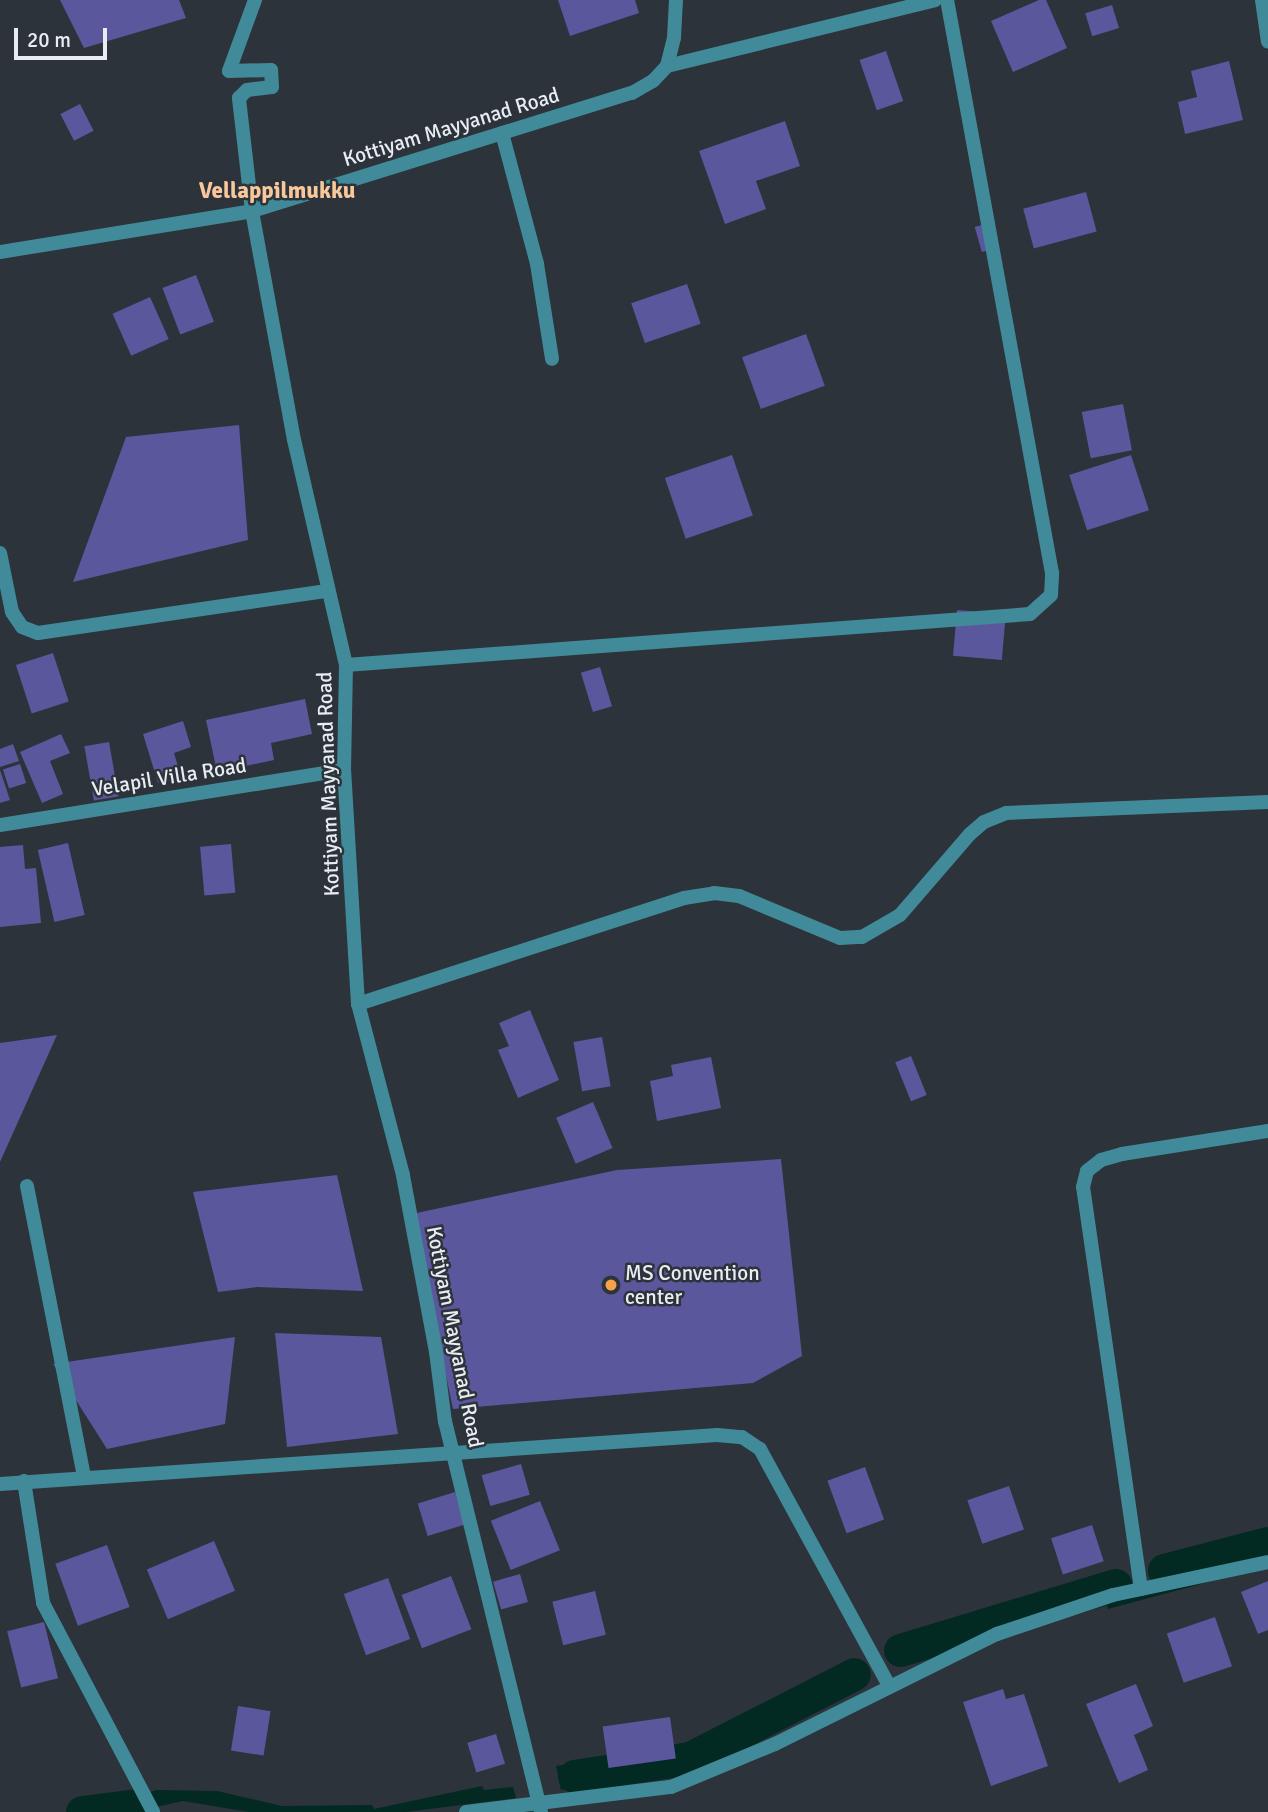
<!DOCTYPE html>
<style>
body{margin:0}
#map{position:relative;width:1268px;height:1812px;overflow:hidden;background:#2c333a;font-family:Signika,sans-serif}
div>[style]{position:absolute}
[style*='--x']{left:calc(var(--x)*1px);top:calc(var(--y)*1px);width:calc(var(--w)*1px);rotate:calc(var(--a)*1deg)}
.water>*{inset:0;background:#032923}
.canal>*{height:33px;margin:-16.5px;padding:0 16.5px;transform-origin:16.5px;border-radius:16.5px;background:#032923}
.building>*{inset:0;background:#5a579d;transform-origin:0 0}
.minor>*{height:14px;margin:-7px;padding:0 7px;transform-origin:7px;border-radius:7px;background:#408a99}
.tertiary>*{height:14px;margin:-7px;padding:0 7px;transform-origin:7px;border-radius:7px;background:#408a99}
.dots>*{width:19px;height:19px;translate:-50% -50%;box-sizing:border-box;border:4px solid #2c333a;border-radius:50%}
span{translate:-50% -50%;white-space:nowrap;text-align:center;line-height:1.15;-webkit-text-stroke:5px #2c333a;paint-order:stroke}
.street-label{font-size:21px;color:#e8edf2}
.poi-label{font-size:21px;color:#e8edf2}
.left{translate:0 -50%;text-align:left}
.neighbourhood-label{font-size:23px;color:#f8c79c;font-weight:700}
.scale{position:absolute;left:14px;top:28px;width:93px;height:32px;box-sizing:border-box;border:4px solid #e8edf2;border-top:0;padding-left:9px;font-size:21px;line-height:24px;white-space:nowrap;color:#e8edf2;-webkit-text-stroke:5px #2c333a;paint-order:stroke}
</style>
<div id="map">
<div class="water">
<div style="clip-path:polygon(1260px 1568px,1108px 1609px,1106px 1600px)"></div>
<div style="clip-path:polygon(618px 1757px,618px 1778px,604px 1784px,561px 1790px,556px 1766px)"></div>
<div style="clip-path:polygon(482px 1786px,484px 1790px,513px 1787px,516px 1798px,406px 1812px,249px 1812px,183px 1801px,133px 1812px,93px 1812px,156px 1790px,217px 1791px,282px 1806px,372px 1805px,374px 1809px)"></div>
</div>
<div class="canal">
<div style="--x:1164;--y:1570;--w:107;--a:-14.6"></div>
<div style="--x:900;--y:1650;--w:225;--a:-16.8"></div>
<div style="--x:574;--y:1776;--w:117;--a:-8.8"></div>
<div style="--x:690;--y:1758;--w:184;--a:-27.1"></div>
<div style="--x:82;--y:1812;--w:55;--a:-7.3"></div>
</div>
<div class="building">
<div style="clip-path:polygon(60px 0,179px 0,186px 18px,84px 48px)"></div>
<div style="clip-path:polygon(558px 0,635px 0,639px 13px,570px 36px)"></div>
<div style="clip-path:polygon(1039px 0,1046px 0,1067px 48px,1013px 72px,991px 21px)"></div>
<div style="left:1112px;top:5px;width:24px;height:28px;rotate:73deg"></div>
<div style="left:886px;top:51px;width:53px;height:28px;rotate:71deg"></div>
<div style="clip-path:polygon(1229px 61px,1243px 120px,1185px 134px,1178px 102px,1197px 97px,1191px 71px)"></div>
<div style="left:80px;top:104px;width:30px;height:22px;rotate:63deg"></div>
<div style="clip-path:polygon(785px 121px,800px 166px,756px 181px,766px 209px,725px 224px,699px 151px)"></div>
<div style="left:1086px;top:192px;width:41px;height:65px;rotate:75deg"></div>
<div style="left:992px;top:222px;width:26px;height:18px;rotate:74deg"></div>
<div style="left:196px;top:275px;width:50px;height:36px;rotate:69deg"></div>
<div style="left:687px;top:284px;width:42px;height:59px;rotate:71deg"></div>
<div style="left:150px;top:297px;width:46px;height:41px;rotate:66deg"></div>
<div style="left:806px;top:334px;width:55px;height:68px;rotate:70deg"></div>
<div style="left:1123px;top:404px;width:47px;height:42px;rotate:79deg"></div>
<div style="clip-path:polygon(239px 425px,248px 540px,73px 582px,126px 437px)"></div>
<div style="left:732px;top:455px;width:64px;height:71px;rotate:71deg"></div>
<div style="left:1131px;top:455px;width:58px;height:65px;rotate:72deg"></div>
<div style="left:957px;top:610px;width:49px;height:46px;rotate:5deg"></div>
<div style="left:53px;top:653px;width:51px;height:39px;rotate:72deg"></div>
<div style="left:600px;top:667px;width:41px;height:20px;rotate:73deg"></div>
<div style="clip-path:polygon(305px 699px,312px 734px,271px 743px,274px 760px,217px 772px,206px 720px)"></div>
<div style="clip-path:polygon(183px 721px,191px 747px,174px 753px,181px 776px,158px 783px,143px 734px)"></div>
<div style="clip-path:polygon(61px 734px,70px 753px,50px 761px,63px 794px,42px 803px,20px 752px)"></div>
<div style="left:109px;top:742px;width:55px;height:25px;rotate:80deg"></div>
<div style="clip-path:polygon(13px 744px,19px 761px,0 767px,0 749px)"></div>
<div style="left:20px;top:764px;width:20px;height:18px;rotate:72deg"></div>
<div style="clip-path:polygon(0 770px,10px 800px,0 803px)"></div>
<div style="left:68px;top:843px;width:74px;height:31px;rotate:77deg"></div>
<div style="left:231px;top:844px;width:49px;height:31px;rotate:85deg"></div>
<div style="clip-path:polygon(23px 845px,25px 869px,36px 868px,41px 923px,0 927px,0 847px)"></div>
<div style="clip-path:polygon(530px 1010px,559px 1080px,518px 1098px,498px 1050px,509px 1046px,499px 1023px)"></div>
<div style="clip-path:polygon(57px 1035px,0 1162px,0 1043px)"></div>
<div style="left:602px;top:1037px;width:50px;height:29px;rotate:80deg"></div>
<div style="left:911px;top:1056px;width:42px;height:17px;rotate:68deg"></div>
<div style="clip-path:polygon(711px 1057px,721px 1108px,657px 1121px,650px 1081px,673px 1076px,671px 1065px)"></div>
<div style="left:593px;top:1102px;width:50px;height:40px;rotate:67deg"></div>
<div style="clip-path:polygon(781px 1159px,802px 1356px,753px 1383px,453px 1409px,412px 1214px,617px 1170px)"></div>
<div style="clip-path:polygon(337px 1175px,363px 1291px,257px 1287px,218px 1292px,193px 1192px)"></div>
<div style="clip-path:polygon(275px 1333px,381px 1337px,398px 1434px,287px 1447px)"></div>
<div style="clip-path:polygon(235px 1337px,225px 1424px,107px 1449px,53px 1364px)"></div>
<div style="left:521px;top:1464px;width:32px;height:41px;rotate:74deg"></div>
<div style="left:865px;top:1467px;width:56px;height:40px;rotate:70deg"></div>
<div style="left:1009px;top:1486px;width:46px;height:44px;rotate:71deg"></div>
<div style="left:455px;top:1492px;width:34px;height:39px;rotate:73deg"></div>
<div style="left:540px;top:1501px;width:53px;height:53px;rotate:68deg"></div>
<div style="left:1092px;top:1525px;width:38px;height:43px;rotate:72deg"></div>
<div style="left:214px;top:1541px;width:54px;height:73px;rotate:67deg"></div>
<div style="left:107px;top:1545px;width:66px;height:55px;rotate:70deg"></div>
<div style="left:520px;top:1574px;width:29px;height:28px;rotate:74deg"></div>
<div style="left:451px;top:1576px;width:57px;height:53px;rotate:69deg"></div>
<div style="left:388px;top:1578px;width:65px;height:47px;rotate:70deg"></div>
<div style="clip-path:polygon(1268px 1581px,1268px 1630px,1258px 1634px,1241px 1592px)"></div>
<div style="left:595px;top:1591px;width:45px;height:44px;rotate:76deg"></div>
<div style="left:1215px;top:1617px;width:52px;height:51px;rotate:71deg"></div>
<div style="left:44px;top:1622px;width:58px;height:38px;rotate:76deg"></div>
<div style="clip-path:polygon(1136px 1684px,1153px 1726px,1134px 1735px,1148px 1770px,1119px 1783px,1086px 1704px)"></div>
<div style="clip-path:polygon(1003px 1689px,1006px 1699px,1024px 1694px,1048px 1766px,991px 1786px,963px 1702px)"></div>
<div style="left:238px;top:1706px;width:33px;height:45px;rotate:9deg"></div>
<div style="left:670px;top:1717px;width:42px;height:68px;rotate:82deg"></div>
<div style="left:496px;top:1734px;width:31px;height:30px;rotate:73deg"></div>
</div>
<div class="minor">
<div style="--x:1262;--y:0;--w:42;--a:81.9"></div>
<div style="--x:502;--y:133;--w:136;--a:75"></div>
<div style="--x:537;--y:264;--w:96;--a:81"></div>
<div style="--x:0;--y:252;--w:255;--a:-9.2"></div>
<div style="--x:252;--y:211;--w:114;--a:-96.6"></div>
<div style="--x:239;--y:98;--w:11;--a:-45"></div>
<div style="--x:247;--y:90;--w:25;--a:-7"></div>
<div style="--x:272;--y:87;--w:17;--a:-93"></div>
<div style="--x:271;--y:70;--w:42;--a:178.6"></div>
<div style="--x:229;--y:71;--w:76;--a:-69.9"></div>
<div style="--x:0;--y:553;--w:60;--a:78.5"></div>
<div style="--x:12;--y:612;--w:18;--a:56"></div>
<div style="--x:22;--y:627;--w:17;--a:21"></div>
<div style="--x:38;--y:633;--w:292;--a:-8.3"></div>
<div style="--x:346;--y:665;--w:686;--a:-4.26"></div>
<div style="--x:1030;--y:614;--w:28;--a:-42"></div>
<div style="--x:1051;--y:595;--w:22;--a:-87"></div>
<div style="--x:1052;--y:573;--w:583;--a:-100.38"></div>
<div style="--x:0;--y:825;--w:348;--a:-9.1"></div>
<div style="--x:358;--y:1004;--w:343;--a:-18"></div>
<div style="--x:684;--y:898;--w:30;--a:-9"></div>
<div style="--x:714;--y:893;--w:25;--a:7"></div>
<div style="--x:739;--y:896;--w:109;--a:22.6"></div>
<div style="--x:840;--y:938;--w:22;--a:-3"></div>
<div style="--x:862;--y:937;--w:44;--a:-30.1"></div>
<div style="--x:900;--y:915;--w:107;--a:-49.2"></div>
<div style="--x:970;--y:834;--w:18;--a:-41"></div>
<div style="--x:984;--y:822;--w:24;--a:-22"></div>
<div style="--x:1006;--y:813;--w:262;--a:-2.4"></div>
<div style="--x:27;--y:1186;--w:296;--a:78.9"></div>
<div style="--x:24;--y:1481;--w:123;--a:81.1"></div>
<div style="--x:43;--y:1603;--w:236;--a:62.2"></div>
<div style="--x:0;--y:1484;--w:719;--a:-3.91"></div>
<div style="--x:717;--y:1435;--w:25;--a:5"></div>
<div style="--x:742;--y:1437;--w:22;--a:34"></div>
<div style="--x:760;--y:1449;--w:271;--a:61.4"></div>
<div style="--x:1141;--y:1589;--w:406;--a:-98.2"></div>
<div style="--x:1083;--y:1187;--w:16;--a:-76"></div>
<div style="--x:1087;--y:1171;--w:18;--a:-38"></div>
<div style="--x:1101;--y:1160;--w:22;--a:-16"></div>
<div style="--x:1122;--y:1154;--w:148;--a:-9"></div>
<div style="--x:466;--y:1812;--w:207;--a:-7"></div>
<div style="--x:671;--y:1787;--w:113;--a:-22.5"></div>
<div style="--x:775;--y:1744;--w:248;--a:-26.4"></div>
<div style="--x:997;--y:1634;--w:122;--a:-18.6"></div>
<div style="--x:1113;--y:1595;--w:158;--a:-12"></div>
</div>
<div class="tertiary">
<div style="--x:667;--y:66;--w:276;--a:-13.8"></div>
<div style="--x:541;--y:1812;--w:402;--a:-103.8"></div>
<div style="--x:445;--y:1422;--w:71;--a:-97.3"></div>
<div style="--x:436;--y:1352;--w:180;--a:-100.6"></div>
<div style="--x:403;--y:1175;--w:177;--a:-104.7"></div>
<div style="--x:358;--y:1004;--w:234;--a:-93.4"></div>
<div style="--x:344;--y:770;--w:105;--a:-88.9"></div>
<div style="--x:346;--y:665;--w:231;--a:-103"></div>
<div style="--x:294;--y:440;--w:233;--a:-100.4"></div>
<div style="--x:252;--y:211;--w:398;--a:-17.3"></div>
<div style="--x:632;--y:93;--w:24;--a:-30"></div>
<div style="--x:653;--y:81;--w:21;--a:-47"></div>
<div style="--x:667;--y:66;--w:29;--a:-76"></div>
<div style="--x:674;--y:38;--w:38;--a:-87"></div>
</div>
<div class="dots">
<div style="left:611px;top:1285px;background:#f7a149"></div>
</div>
<div class="street-label">
<span style="left:451px;top:127px;rotate:-17deg">Kottiyam Mayyanad Road</span>
<span style="left:169px;top:777px;rotate:-9deg">Velapil Villa Road</span>
<span style="left:328px;top:784px;rotate:-92deg">Kottiyam Mayyanad Road</span>
<span style="left:455px;top:1337px;rotate:79deg">Kottiyam Mayyanad Road</span>
</div>
<div class="poi-label">
<span class="left" style="left:625px;top:1285px">MS Convention<br>center</span>
</div>
<div class="neighbourhood-label">
<span style="left:277px;top:191px">Vellappilmukku</span>
</div>
<div class="scale">20 m</div>
</div>
